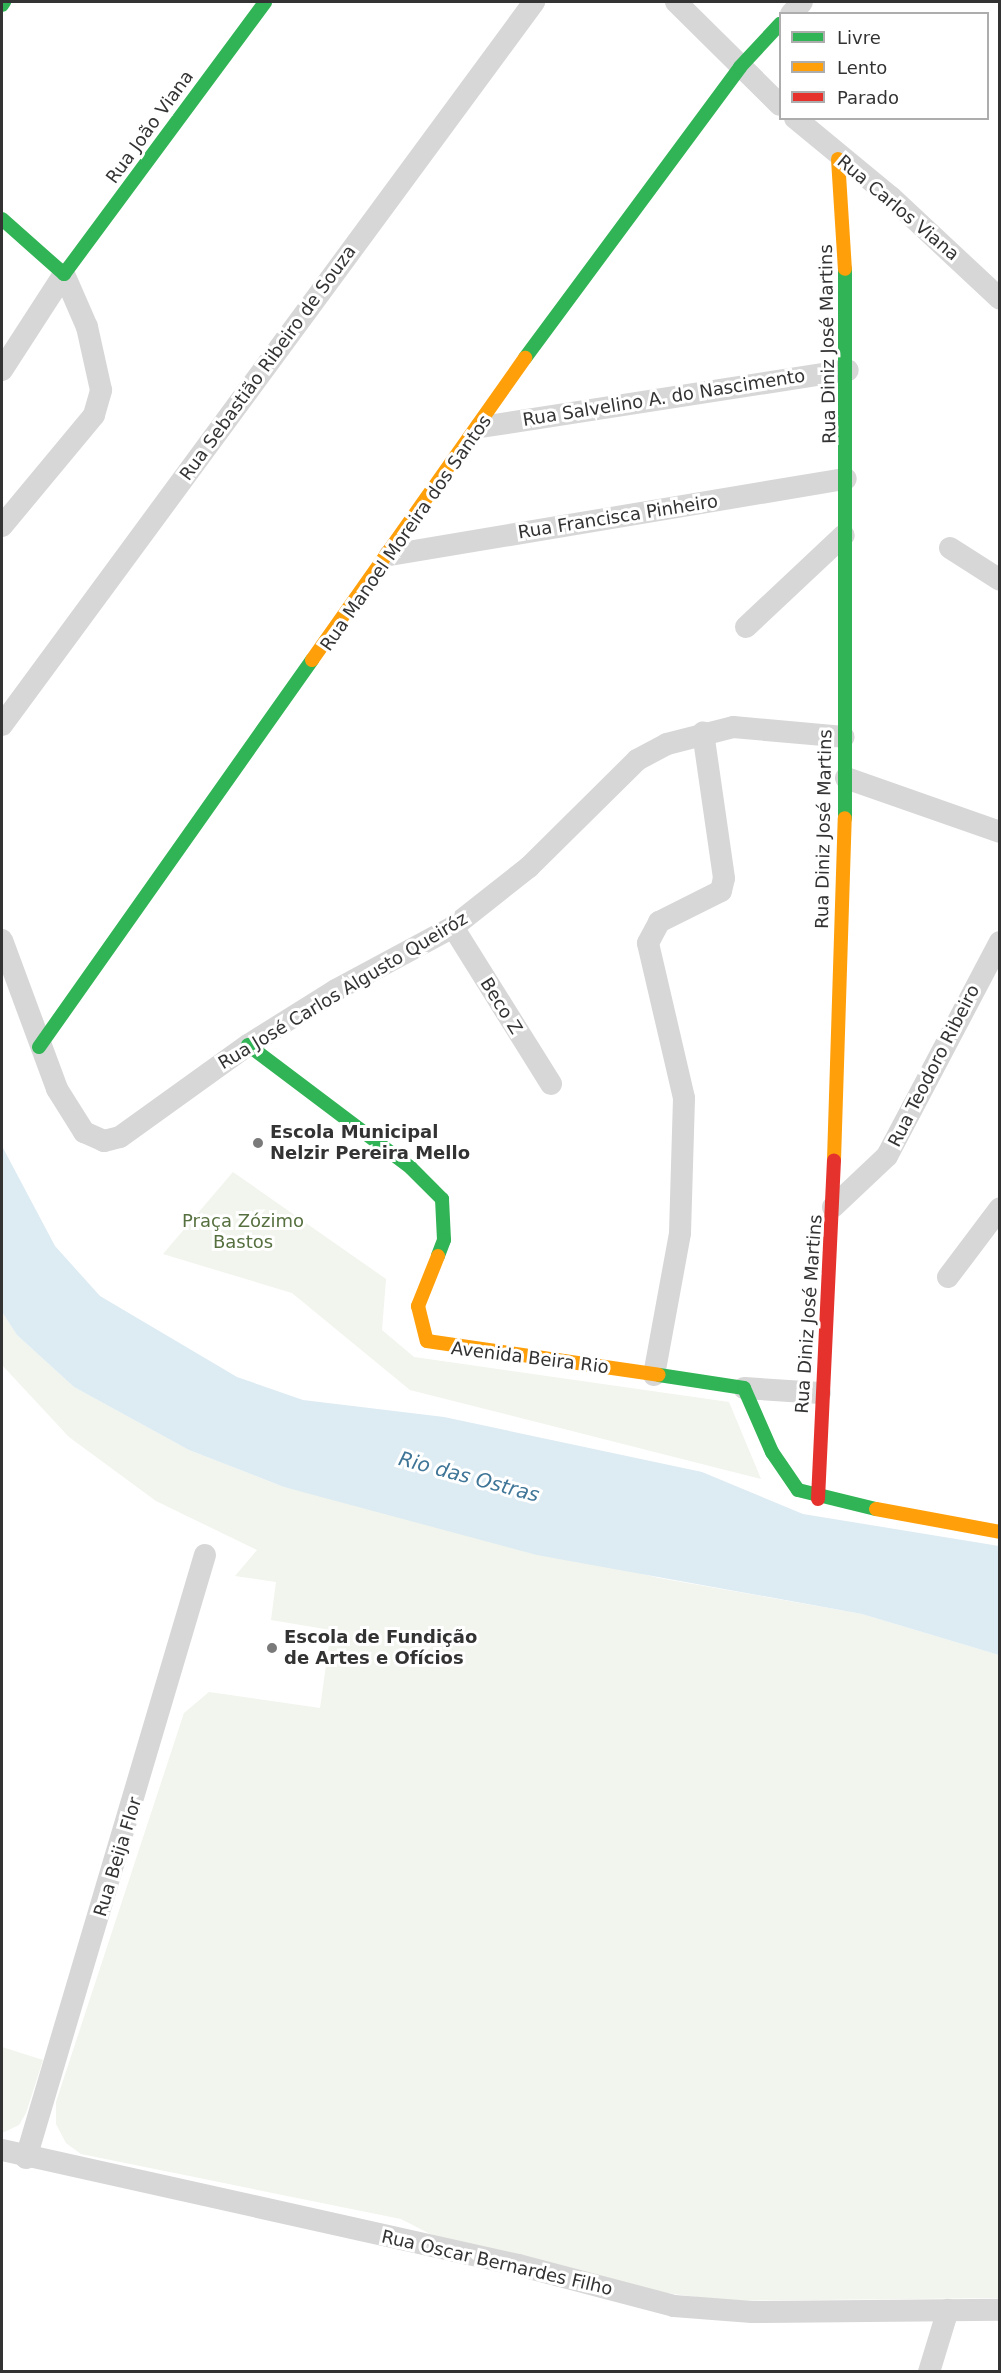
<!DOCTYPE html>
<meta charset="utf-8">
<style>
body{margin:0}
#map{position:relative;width:1001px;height:2373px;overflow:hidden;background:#fff;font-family:"DejaVu Sans",sans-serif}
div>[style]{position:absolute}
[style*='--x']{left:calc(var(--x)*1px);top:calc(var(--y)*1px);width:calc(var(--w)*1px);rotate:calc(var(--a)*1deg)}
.green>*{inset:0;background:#f1f5ed}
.water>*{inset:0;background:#ddebf3}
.street>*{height:22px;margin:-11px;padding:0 11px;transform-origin:11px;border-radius:11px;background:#d7d7d7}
.fast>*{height:14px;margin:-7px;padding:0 7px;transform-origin:7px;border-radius:7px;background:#30b455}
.slow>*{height:14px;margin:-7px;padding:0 7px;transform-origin:7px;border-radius:7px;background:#ff9f0a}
.jam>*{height:14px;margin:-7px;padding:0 7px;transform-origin:7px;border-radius:7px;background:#e5322d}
.dots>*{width:16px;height:16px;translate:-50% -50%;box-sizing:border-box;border:3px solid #fff;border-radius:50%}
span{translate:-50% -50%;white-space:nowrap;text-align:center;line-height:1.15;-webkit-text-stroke:6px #fff;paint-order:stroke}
.street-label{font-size:18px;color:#333}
.poi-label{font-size:18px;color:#333;font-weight:700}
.left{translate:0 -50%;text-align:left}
.park-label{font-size:18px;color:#56703f}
.water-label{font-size:20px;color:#3f7597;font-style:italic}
.frame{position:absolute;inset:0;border:3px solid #333;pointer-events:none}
.legend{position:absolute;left:779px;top:12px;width:210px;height:108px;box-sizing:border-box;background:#fff;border:2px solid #adadad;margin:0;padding:8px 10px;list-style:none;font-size:18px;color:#333}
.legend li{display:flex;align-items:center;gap:12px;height:30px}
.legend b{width:30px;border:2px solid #adadad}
</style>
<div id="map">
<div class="green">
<div style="clip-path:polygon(233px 1172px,386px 1279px,382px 1330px,414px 1357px,729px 1402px,761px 1479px,410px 1390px,292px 1293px,163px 1254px)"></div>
<div style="clip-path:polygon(2px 1312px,17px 1335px,74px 1387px,189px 1450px,284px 1487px,659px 1578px,862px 1614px,999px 1655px,999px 2298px,726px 2301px,667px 2293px,440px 2239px,401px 2219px,81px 2154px,66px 2143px,56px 2124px,56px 2102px,184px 1713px,209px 1692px,320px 1708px,331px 1630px,271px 1620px,276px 1582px,235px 1576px,257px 1550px,156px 1501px,69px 1437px,2px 1365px)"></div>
<div style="clip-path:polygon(2px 2047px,43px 2060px,26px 2113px,19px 2125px,2px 2133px)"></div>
</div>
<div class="water">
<div style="clip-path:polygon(2px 1146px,55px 1246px,100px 1296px,237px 1377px,303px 1400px,444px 1417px,702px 1472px,803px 1514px,999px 1546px,999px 1655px,862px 1614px,537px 1555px,284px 1487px,189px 1450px,74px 1387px,17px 1335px,2px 1312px)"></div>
</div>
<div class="street">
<div style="--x:676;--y:2;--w:146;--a:44.7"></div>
<div style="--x:791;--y:14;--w:16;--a:-47"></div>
<div style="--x:795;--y:118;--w:124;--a:39.5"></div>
<div style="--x:891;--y:197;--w:149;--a:43.1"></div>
<div style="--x:2;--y:370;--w:114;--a:-57.1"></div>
<div style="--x:481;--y:427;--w:371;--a:-8.8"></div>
<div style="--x:2;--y:526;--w:144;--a:-50.3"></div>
<div style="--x:94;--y:415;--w:26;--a:-74"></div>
<div style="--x:101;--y:390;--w:65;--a:-102.5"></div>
<div style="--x:87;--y:327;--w:58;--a:-113.5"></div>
<div style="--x:950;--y:548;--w:59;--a:32.6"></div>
<div style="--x:390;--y:555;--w:462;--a:-9.5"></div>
<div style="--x:746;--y:627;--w:134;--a:-43.2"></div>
<div style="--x:2;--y:725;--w:898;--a:-53.65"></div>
<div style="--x:846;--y:778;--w:163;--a:19.3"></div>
<div style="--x:453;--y:927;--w:185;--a:58"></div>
<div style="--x:2;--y:940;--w:159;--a:69.7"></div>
<div style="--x:57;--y:1089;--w:51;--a:57.9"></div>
<div style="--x:84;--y:1132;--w:22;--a:24"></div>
<div style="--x:104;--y:1141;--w:16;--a:-14"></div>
<div style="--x:120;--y:1137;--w:158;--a:-35.7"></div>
<div style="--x:248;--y:1045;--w:104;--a:-32"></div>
<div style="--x:336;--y:990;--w:133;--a:-28.3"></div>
<div style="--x:453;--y:927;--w:97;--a:-38.3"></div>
<div style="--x:529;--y:867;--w:152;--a:-44.7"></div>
<div style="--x:637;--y:760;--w:34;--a:-28"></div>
<div style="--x:667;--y:744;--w:68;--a:-14.4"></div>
<div style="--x:733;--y:727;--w:111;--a:5.1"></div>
<div style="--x:833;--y:1207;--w:74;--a:-43.4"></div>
<div style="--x:887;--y:1156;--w:242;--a:-62.2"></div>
<div style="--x:948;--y:1277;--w:86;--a:-53"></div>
<div style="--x:654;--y:1375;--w:144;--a:-79.6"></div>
<div style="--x:680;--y:1233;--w:135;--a:-88.3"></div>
<div style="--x:684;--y:1098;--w:159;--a:-103.1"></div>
<div style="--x:648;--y:943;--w:24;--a:-62"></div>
<div style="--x:659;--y:922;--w:69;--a:-26.6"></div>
<div style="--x:721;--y:891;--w:13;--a:-77"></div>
<div style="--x:724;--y:878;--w:147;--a:-98.2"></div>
<div style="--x:744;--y:1388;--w:76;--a:3.8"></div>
<div style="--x:2;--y:2150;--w:529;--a:12.56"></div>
<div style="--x:518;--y:2265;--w:161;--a:14.7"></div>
<div style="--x:674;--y:2306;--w:78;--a:4.4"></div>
<div style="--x:752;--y:2312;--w:248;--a:-0.5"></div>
<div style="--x:26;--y:2158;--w:629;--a:-73.47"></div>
<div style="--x:929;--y:2372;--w:65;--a:-73"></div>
</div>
<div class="fast">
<div style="--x:2;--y:5;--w:4;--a:-56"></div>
<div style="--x:2;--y:219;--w:83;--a:41.6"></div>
<div style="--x:64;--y:274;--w:338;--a:-53.5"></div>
<div style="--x:525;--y:358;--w:362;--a:-53.5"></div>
<div style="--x:740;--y:67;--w:59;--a:-47.1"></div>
<div style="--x:845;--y:818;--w:549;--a:-90"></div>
<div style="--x:248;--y:1045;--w:204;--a:37"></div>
<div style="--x:411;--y:1168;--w:44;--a:45"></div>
<div style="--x:442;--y:1199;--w:41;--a:87.2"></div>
<div style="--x:444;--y:1240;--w:17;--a:111"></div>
<div style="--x:39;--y:1047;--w:474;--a:-54.8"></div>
<div style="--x:659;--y:1375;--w:86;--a:8.7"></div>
<div style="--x:744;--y:1388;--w:70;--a:66.4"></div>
<div style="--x:772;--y:1452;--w:46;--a:55.6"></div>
<div style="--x:798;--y:1490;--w:80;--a:13.7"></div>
</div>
<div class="slow">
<div style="--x:838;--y:159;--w:110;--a:86.4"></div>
<div style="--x:312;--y:660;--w:370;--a:-54.8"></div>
<div style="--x:834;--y:1160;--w:342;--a:-88.2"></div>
<div style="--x:438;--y:1256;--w:54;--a:111.8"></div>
<div style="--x:418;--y:1306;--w:36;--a:76"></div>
<div style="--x:427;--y:1341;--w:234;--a:8.3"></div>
<div style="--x:876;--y:1509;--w:126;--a:10.5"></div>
</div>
<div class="jam">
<div style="--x:818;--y:1499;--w:339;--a:-87.3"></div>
</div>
<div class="dots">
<div style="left:258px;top:1143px;background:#7a7a7a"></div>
<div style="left:272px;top:1648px;background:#7a7a7a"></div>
</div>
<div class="street-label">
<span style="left:150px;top:127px;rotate:-54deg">Rua João Viana</span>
<span style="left:898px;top:208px;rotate:40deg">Rua Carlos Viana</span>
<span style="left:828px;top:344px;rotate:-91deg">Rua Diniz José Martins</span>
<span style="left:268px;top:363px;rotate:-54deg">Rua Sebastião Ribeiro de Souza</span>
<span style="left:664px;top:398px;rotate:-9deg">Rua Salvelino A. do Nascimento</span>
<span style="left:618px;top:517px;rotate:-9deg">Rua Francisca Pinheiro</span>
<span style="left:406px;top:533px;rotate:-55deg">Rua Manoel Moreira dos Santos</span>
<span style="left:824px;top:829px;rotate:-89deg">Rua Diniz José Martins</span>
<span style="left:343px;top:991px;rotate:-31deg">Rua José Carlos Algusto Queiróz</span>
<span style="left:501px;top:1006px;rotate:58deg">Beco Z</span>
<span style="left:934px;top:1066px;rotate:-63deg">Rua Teodoro Ribeiro</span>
<span style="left:809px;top:1314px;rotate:-86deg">Rua Diniz José Martins</span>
<span style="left:530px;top:1358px;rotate:7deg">Avenida Beira Rio</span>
<span style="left:118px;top:1857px;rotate:-73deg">Rua Beija Flor</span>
<span style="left:497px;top:2263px;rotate:13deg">Rua Oscar Bernardes Filho</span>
</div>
<div class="poi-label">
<span class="left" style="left:270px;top:1143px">Escola Municipal<br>Nelzir Pereira Mello</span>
<span class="left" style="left:284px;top:1648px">Escola de Fundição<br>de Artes e Ofícios</span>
</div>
<div class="park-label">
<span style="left:243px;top:1232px">Praça Zózimo<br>Bastos</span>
</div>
<div class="water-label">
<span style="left:469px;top:1477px;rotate:15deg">Rio das Ostras</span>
</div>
<div class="frame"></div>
<ul class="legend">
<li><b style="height:8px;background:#30b455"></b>Livre</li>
<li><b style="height:8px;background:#ff9f0a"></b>Lento</li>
<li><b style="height:8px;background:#e5322d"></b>Parado</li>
</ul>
</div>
